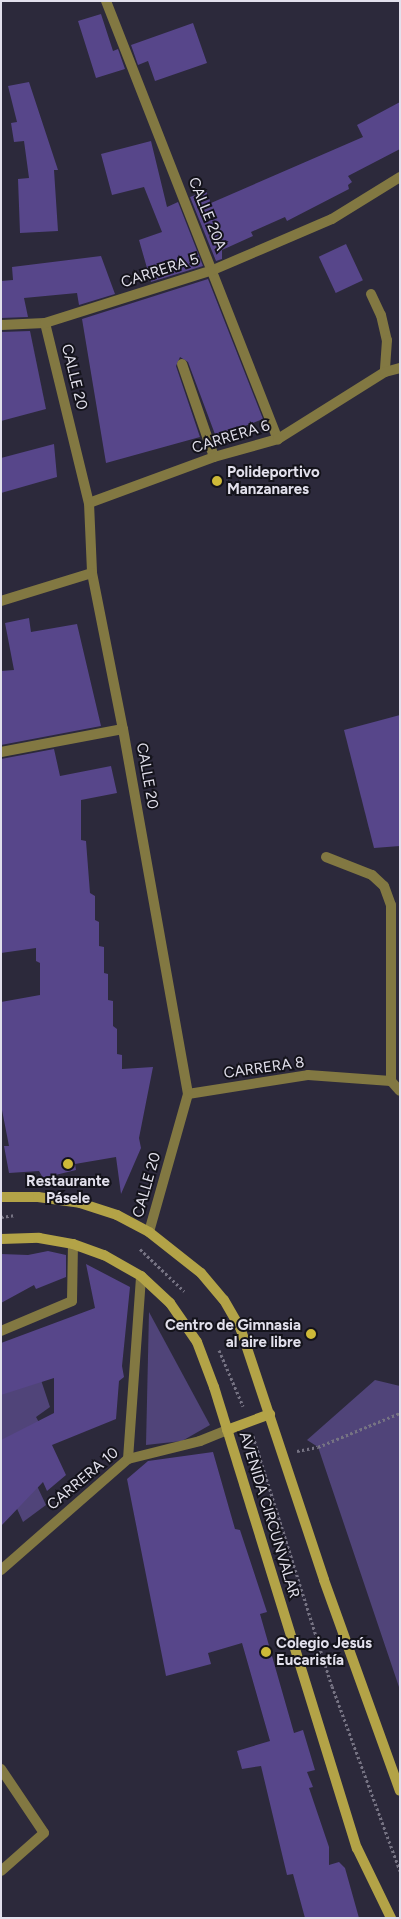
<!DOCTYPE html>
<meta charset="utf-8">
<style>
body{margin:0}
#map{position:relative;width:401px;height:1919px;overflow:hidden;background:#2c293b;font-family:Figtree,sans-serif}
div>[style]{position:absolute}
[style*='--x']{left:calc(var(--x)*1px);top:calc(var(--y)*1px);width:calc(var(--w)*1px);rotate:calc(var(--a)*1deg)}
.green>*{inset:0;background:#504479}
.building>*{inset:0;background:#57468a;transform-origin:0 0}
.path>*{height:3px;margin-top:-1.5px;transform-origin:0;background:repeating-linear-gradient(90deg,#767383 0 2.5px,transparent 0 5px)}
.lane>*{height:10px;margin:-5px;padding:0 5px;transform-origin:5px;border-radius:5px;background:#827842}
.street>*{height:10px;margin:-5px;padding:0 5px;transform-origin:5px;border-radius:5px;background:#827842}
.secondary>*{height:10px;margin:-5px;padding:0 5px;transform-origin:5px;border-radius:5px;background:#b3a347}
.dots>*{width:14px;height:14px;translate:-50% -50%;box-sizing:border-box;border:2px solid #14131b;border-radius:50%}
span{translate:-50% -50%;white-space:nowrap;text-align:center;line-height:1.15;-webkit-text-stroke:4px #14131b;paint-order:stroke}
.street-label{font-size:15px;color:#e2e0ec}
.poi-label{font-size:15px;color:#e2e0ec;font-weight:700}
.left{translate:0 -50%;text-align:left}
.right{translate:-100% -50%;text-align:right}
.frame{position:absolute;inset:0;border:2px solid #e2e0ec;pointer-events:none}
</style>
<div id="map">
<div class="green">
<div style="clip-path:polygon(149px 1312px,210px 1425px,182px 1441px,146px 1445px)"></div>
<div style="clip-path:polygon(41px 1380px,50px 1407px,36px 1417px,42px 1428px,15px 1439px,46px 1505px,23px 1522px,1px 1473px,1px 1394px)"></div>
<div style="clip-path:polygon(375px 1380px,400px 1386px,400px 1690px,318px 1447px,307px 1440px)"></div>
</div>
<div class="building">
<div style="clip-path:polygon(101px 14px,113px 51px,118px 49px,125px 69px,96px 78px,78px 21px)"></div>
<div style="clip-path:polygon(193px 23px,207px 63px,155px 81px,148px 61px,138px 65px,131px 45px)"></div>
<div style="clip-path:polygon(29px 82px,58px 170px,54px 170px,58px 231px,20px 233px,18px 179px,29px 178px,24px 141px,14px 142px,11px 123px,17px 122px,8px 86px)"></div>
<div style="clip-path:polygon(400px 102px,400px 149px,348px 176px,352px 182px,348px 185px,349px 189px,287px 221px,285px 217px,251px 232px,253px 236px,222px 250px,222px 259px,216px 261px,190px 197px,206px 191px,211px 203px,363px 137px,357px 125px)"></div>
<div style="clip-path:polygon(151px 141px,167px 207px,178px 202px,203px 266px,151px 282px,139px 240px,162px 232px,144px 187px,112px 195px,101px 154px)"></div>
<div style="left:346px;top:244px;width:40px;height:30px;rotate:65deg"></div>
<div style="clip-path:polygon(101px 256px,115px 294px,79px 305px,77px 293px,24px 298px,28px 317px,1px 318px,1px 281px,13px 280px,12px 267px)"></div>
<div style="clip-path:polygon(208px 279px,263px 419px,216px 437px,188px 362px,180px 357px,176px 366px,200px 437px,106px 463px,82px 319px)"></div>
<div style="clip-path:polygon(30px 331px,46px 409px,1px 421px,1px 332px)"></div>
<div style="clip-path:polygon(54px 444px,57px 477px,1px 493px,1px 458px)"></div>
<div style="clip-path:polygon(29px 618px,31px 632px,77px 624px,101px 726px,1px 745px,1px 671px,14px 670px,5px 623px)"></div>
<div style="clip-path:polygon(400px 715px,400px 846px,374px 848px,344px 730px)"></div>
<div style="clip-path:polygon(54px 749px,60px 776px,111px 766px,117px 793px,81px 800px,81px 840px,86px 841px,90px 893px,95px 896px,95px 920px,99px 922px,99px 946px,104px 947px,104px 973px,108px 974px,108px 1000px,113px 1001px,113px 1026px,117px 1029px,117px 1054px,122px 1055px,122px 1069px,153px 1067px,139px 1138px,141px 1148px,121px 1194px,116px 1157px,75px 1164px,76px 1170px,43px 1178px,39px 1171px,9px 1173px,4px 1146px,9px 1146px,1px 1105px,1px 1002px,40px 995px,40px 963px,36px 961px,36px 948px,1px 953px,1px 759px)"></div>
<div style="clip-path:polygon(48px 1251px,66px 1255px,66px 1277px,36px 1289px,34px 1285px,1px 1303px,1px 1254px,28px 1255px)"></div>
<div style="clip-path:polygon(86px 1264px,130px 1287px,122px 1366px,124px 1377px,119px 1381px,116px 1419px,52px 1445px,66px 1475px,47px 1491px,43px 1482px,1px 1526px,1px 1440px,54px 1413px,54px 1378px,1px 1395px,1px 1343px,95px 1308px)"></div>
<div style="clip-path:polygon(213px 1452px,235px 1529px,240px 1530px,267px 1612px,260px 1614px,294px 1733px,303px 1730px,315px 1770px,307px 1772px,313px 1787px,309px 1788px,329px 1847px,329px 1865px,339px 1862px,345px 1868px,359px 1918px,305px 1918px,293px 1874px,287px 1875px,261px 1766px,242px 1769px,237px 1751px,270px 1741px,242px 1643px,208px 1653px,211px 1664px,166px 1676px,127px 1479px,148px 1461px)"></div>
</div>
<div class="path">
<div style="--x:1;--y:1217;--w:15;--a:-8"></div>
<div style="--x:140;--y:1249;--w:61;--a:43.7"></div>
<div style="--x:219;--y:1350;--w:61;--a:66.8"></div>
<div style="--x:253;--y:1436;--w:262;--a:72.5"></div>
<div style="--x:332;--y:1686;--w:197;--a:69.8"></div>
<div style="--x:297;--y:1451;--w:21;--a:-11"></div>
<div style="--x:318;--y:1447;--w:89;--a:-22.5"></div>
</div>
<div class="lane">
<div style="--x:371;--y:294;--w:23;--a:65"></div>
<div style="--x:381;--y:315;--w:26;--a:77"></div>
<div style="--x:387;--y:340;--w:32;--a:94"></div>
<div style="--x:1;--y:752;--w:124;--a:-10.7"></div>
<div style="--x:326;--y:857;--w:49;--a:21.4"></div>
<div style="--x:372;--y:875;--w:16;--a:43"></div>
<div style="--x:384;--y:886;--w:20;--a:70"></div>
<div style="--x:391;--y:905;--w:176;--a:90"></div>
<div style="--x:1;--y:1331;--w:77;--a:-22.9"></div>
<div style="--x:72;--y:1301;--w:57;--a:-89"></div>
</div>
<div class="street">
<div style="--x:106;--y:1;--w:471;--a:68.6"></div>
<div style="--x:45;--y:323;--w:185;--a:76.3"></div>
<div style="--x:89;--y:503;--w:70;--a:87.5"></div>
<div style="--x:92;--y:573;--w:159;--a:78.8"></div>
<div style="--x:123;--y:729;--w:371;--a:79.9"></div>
<div style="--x:188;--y:1094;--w:143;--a:105.8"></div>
<div style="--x:1;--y:325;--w:44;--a:-2.6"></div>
<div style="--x:45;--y:323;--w:176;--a:-17.5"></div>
<div style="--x:213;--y:270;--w:129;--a:-23.2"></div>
<div style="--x:332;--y:219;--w:80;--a:-31.7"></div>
<div style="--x:182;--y:364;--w:98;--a:71"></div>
<div style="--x:89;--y:503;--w:133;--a:-20.2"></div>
<div style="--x:214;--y:457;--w:66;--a:-15.7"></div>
<div style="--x:278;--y:439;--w:126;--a:-32.1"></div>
<div style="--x:385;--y:372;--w:16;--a:-15"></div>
<div style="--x:1;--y:601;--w:95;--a:-17.1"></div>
<div style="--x:188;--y:1094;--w:121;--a:-9"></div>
<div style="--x:308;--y:1075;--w:83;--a:4.1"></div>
<div style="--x:391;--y:1081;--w:13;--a:48"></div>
<div style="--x:128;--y:1459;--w:183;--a:-85.9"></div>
<div style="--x:1;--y:1570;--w:169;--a:-41.2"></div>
<div style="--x:128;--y:1459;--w:74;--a:-14"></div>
<div style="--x:200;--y:1441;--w:29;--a:-22"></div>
<div style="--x:1;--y:1769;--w:77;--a:56.1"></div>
<div style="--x:44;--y:1833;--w:57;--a:138.5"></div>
</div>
<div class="secondary">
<div style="--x:1;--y:1197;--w:37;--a:0"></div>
<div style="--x:38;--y:1197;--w:42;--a:8.1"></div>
<div style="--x:80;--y:1203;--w:39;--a:18"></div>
<div style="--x:117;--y:1215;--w:36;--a:28"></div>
<div style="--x:149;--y:1232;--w:66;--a:38.3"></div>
<div style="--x:201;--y:1273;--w:35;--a:50"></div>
<div style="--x:224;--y:1300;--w:34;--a:60"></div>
<div style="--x:241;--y:1330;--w:263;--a:71.6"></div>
<div style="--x:324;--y:1580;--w:224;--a:70.2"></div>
<div style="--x:1;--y:1239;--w:38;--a:-2"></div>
<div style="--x:39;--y:1238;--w:35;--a:10"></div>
<div style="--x:73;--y:1244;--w:33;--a:20"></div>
<div style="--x:104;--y:1255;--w:43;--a:29.6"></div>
<div style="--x:141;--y:1276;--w:40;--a:43"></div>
<div style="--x:170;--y:1303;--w:47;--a:55.3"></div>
<div style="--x:197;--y:1342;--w:48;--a:69.3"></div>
<div style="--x:214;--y:1387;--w:483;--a:72.8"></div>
<div style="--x:357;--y:1848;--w:78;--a:64.1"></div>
<div style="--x:227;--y:1430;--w:46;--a:-20.4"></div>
</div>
<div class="dots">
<div style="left:217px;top:481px;background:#ceb938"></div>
<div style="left:68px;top:1164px;background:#ceb938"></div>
<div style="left:311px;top:1334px;background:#ceb938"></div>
<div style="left:266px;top:1652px;background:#ceb938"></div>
</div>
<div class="street-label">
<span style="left:207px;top:214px;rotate:68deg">CALLE 20A</span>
<span style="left:160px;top:271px;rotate:-18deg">CARRERA 5</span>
<span style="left:74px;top:377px;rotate:76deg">CALLE 20</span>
<span style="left:231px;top:437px;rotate:-17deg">CARRERA 6</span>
<span style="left:147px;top:776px;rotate:80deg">CALLE 20</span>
<span style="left:264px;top:1068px;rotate:-8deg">CARRERA 8</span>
<span style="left:147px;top:1185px;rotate:-74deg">CALLE 20</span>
<span style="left:83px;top:1479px;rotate:-40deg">CARRERA 10</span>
<span style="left:269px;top:1515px;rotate:73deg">AVENIDA CIRCUNVALAR</span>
</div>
<div class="poi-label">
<span class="left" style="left:227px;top:481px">Polideportivo<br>Manzanares</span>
<span style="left:68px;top:1190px">Restaurante<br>Pásele</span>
<span class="right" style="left:301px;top:1334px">Centro de Gimnasia<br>al aire libre</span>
<span class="left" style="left:276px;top:1652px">Colegio Jesús<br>Eucaristía</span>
</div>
<div class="frame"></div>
</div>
